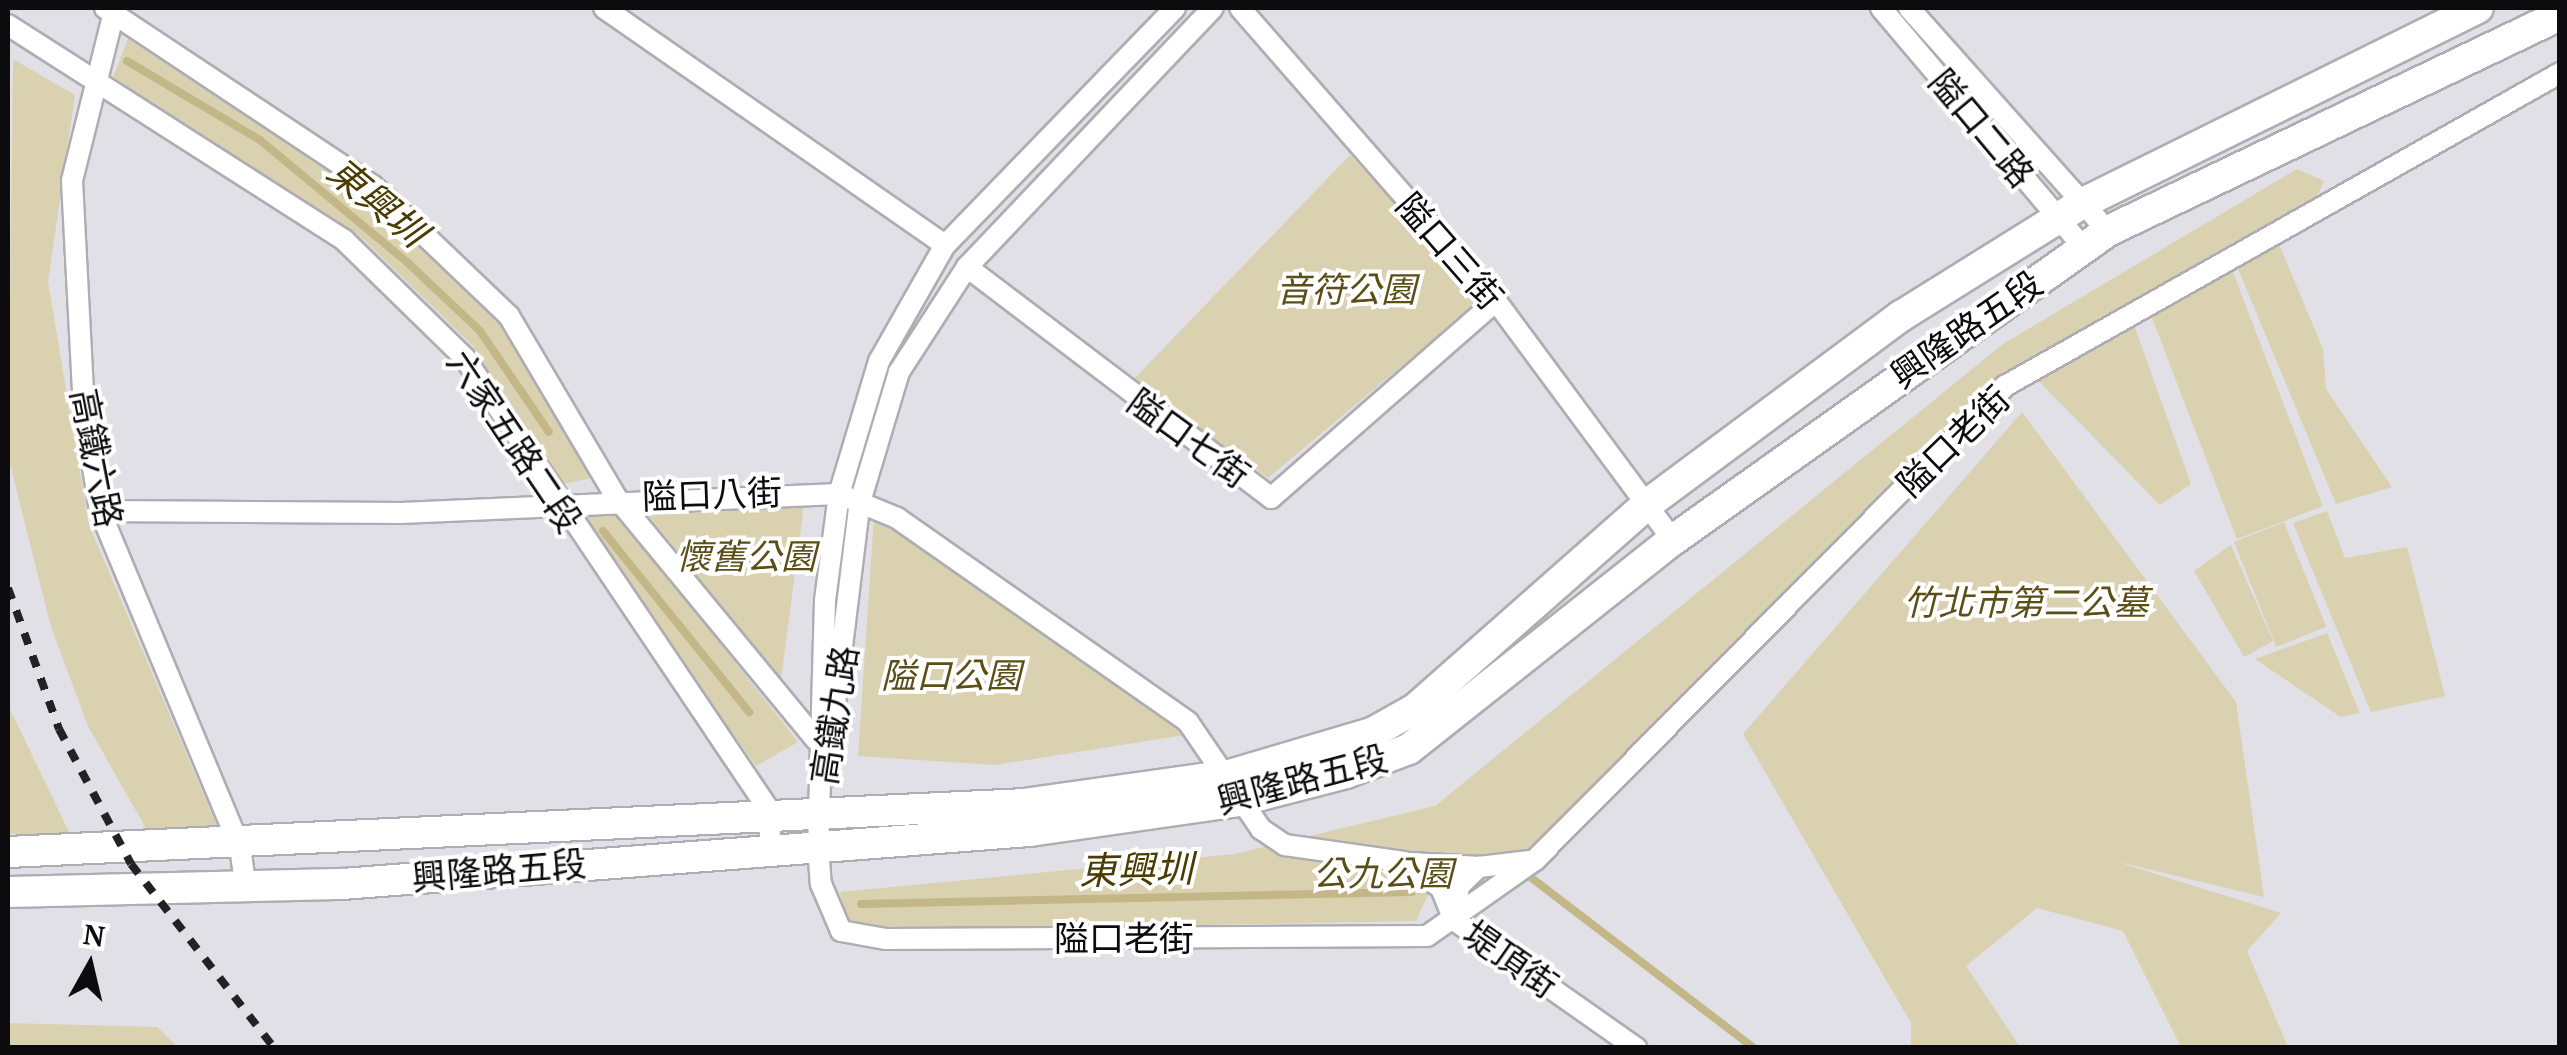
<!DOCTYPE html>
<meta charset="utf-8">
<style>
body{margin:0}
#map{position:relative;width:2567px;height:1055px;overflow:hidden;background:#e0e0e6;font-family:"PT Serif","Noto Sans TC",serif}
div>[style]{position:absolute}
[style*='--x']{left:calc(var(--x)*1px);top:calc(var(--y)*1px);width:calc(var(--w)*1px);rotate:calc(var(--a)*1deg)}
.green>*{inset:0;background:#d9d1af;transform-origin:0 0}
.stream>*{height:8px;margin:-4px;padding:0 4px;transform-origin:4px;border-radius:4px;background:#c3b788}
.roads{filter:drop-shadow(2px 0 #aeadb3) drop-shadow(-2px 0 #aeadb3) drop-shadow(0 2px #aeadb3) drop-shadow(0 -2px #aeadb3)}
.street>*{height:20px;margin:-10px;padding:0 10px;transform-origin:10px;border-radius:10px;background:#fff}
.secondary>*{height:30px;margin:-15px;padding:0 15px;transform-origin:15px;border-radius:15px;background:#fff}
.rail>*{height:8px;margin-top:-4px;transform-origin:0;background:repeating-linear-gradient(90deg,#222123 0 12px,transparent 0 24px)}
span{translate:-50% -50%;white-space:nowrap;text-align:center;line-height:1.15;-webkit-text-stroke:8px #fff;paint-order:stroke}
.street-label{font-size:35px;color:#0c0b0d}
.park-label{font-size:35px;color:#5b4e16;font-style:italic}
.water-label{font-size:38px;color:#4a3c00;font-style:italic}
.frame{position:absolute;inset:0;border:10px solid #0c0b0d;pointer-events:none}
.north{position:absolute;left:40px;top:915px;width:100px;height:100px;-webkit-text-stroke:8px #fff;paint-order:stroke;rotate:8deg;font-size:28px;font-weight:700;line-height:40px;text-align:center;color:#0c0b0d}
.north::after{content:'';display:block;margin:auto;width:35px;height:45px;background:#0c0b0d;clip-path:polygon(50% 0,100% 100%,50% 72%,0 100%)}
</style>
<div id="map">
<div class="green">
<div style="clip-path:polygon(128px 39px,354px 185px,504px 329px,597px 477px,558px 485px,473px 346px,362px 238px,113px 77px)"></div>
<div style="clip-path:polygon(13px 59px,75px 95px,48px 282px,89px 525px,218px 828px,152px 839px,88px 726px,51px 627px,8px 456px)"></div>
<div style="clip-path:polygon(1350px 155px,1483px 298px,1268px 478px,1132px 381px)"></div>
<div style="clip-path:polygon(2297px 169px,2324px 181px,2314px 202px,1996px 382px,1528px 857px,1444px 860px,1416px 921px,889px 931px,847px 923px,840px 892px,1235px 854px,1435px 806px,2003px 344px)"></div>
<div style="clip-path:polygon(2273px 230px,2323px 349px,2326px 389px,2392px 487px,2336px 504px,2231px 252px)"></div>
<div style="left:2226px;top:254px;width:270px;height:92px;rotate:69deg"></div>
<div style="clip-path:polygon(2129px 311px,2191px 484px,2160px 505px,2026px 368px)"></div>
<div style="clip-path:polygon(2022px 412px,2236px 702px,2264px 897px,2114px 861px,2281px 913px,2247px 951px,2288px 1047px,2181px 1047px,2123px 931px,2037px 908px,1966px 966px,2020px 1047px,1911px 1047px,1911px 1023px,1743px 734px)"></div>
<div style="clip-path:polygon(804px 505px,781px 679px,641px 506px)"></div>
<div style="clip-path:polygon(615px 510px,798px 742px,756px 766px,581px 519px)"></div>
<div style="clip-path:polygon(2327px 511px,2345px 558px,2407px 547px,2445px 696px,2371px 712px,2293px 523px)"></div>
<div style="clip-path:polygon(874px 515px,1197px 733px,995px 765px,858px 756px)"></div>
<div style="left:2284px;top:522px;width:113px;height:54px;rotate:68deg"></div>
<div style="clip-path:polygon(2231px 545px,2273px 641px,2244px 657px,2194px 571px)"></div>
<div style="clip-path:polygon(2327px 633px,2360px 713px,2341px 717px,2255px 659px)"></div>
<div style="clip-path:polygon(8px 705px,70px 834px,8px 834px)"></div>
<div style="clip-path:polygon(8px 1023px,157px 1027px,178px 1047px,8px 1047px)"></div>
</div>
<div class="stream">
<div style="--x:127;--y:61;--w:155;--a:30.7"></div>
<div style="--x:260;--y:140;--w:191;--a:39.7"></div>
<div style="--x:407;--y:262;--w:100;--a:43.4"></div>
<div style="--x:480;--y:331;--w:122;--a:55.7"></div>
<div style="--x:603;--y:531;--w:233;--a:51.1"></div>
<div style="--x:1525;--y:873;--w:288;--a:37.4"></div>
<div style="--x:861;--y:904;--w:551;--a:-1.25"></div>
</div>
<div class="roads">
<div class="street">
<div style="--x:105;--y:8;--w:322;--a:33.6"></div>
<div style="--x:373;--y:186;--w:188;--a:43.7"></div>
<div style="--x:509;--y:316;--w:210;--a:59.4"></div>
<div style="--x:616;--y:497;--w:315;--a:50.5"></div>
<div style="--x:115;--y:8;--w:178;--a:104"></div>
<div style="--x:72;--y:181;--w:231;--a:87"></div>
<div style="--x:84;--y:412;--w:100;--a:80.8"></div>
<div style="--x:100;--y:511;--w:364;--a:67.4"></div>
<div style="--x:240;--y:847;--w:42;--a:81.9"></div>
<div style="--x:604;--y:8;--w:415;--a:34.8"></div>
<div style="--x:1175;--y:8;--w:330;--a:134.1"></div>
<div style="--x:945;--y:245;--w:133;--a:119.6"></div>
<div style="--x:879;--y:361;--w:139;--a:106.7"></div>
<div style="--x:839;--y:494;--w:108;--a:97.5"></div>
<div style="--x:825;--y:601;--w:244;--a:91.6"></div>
<div style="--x:818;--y:845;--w:39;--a:86"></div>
<div style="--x:821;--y:884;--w:51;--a:66.9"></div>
<div style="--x:841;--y:931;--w:46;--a:10.1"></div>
<div style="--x:886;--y:939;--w:541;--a:-0.32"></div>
<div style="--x:1427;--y:936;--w:132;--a:-35.1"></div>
<div style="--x:1535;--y:860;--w:668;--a:-45.24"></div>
<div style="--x:2005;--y:386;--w:637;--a:-29.42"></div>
<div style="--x:1240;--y:8;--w:389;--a:48.9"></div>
<div style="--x:1496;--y:301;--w:297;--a:53.5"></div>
<div style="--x:1881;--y:8;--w:314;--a:49.8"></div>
<div style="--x:1909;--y:8;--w:299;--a:48.3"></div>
<div style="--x:8;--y:25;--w:399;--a:32.6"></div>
<div style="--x:344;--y:240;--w:168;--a:44.3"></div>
<div style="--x:464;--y:357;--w:546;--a:56.05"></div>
<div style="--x:769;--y:810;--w:37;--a:88"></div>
<div style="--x:967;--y:267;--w:382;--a:37.2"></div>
<div style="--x:1271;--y:498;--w:299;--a:-41.2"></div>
<div style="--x:100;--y:511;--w:301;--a:0.4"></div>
<div style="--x:401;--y:513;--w:438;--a:-2.5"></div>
<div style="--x:839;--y:494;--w:63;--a:22.5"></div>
<div style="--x:897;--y:518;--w:355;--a:35"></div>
<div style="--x:1188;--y:722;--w:130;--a:55.7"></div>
<div style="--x:1261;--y:829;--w:29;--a:34"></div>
<div style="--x:1285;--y:845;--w:120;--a:8.1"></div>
<div style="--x:1404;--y:862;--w:45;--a:35.1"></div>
<div style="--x:1441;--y:888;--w:35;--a:68"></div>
<div style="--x:1454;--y:920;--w:223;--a:35.1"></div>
<div style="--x:826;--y:777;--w:277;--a:-83"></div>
<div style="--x:860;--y:502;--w:136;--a:-73.3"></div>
<div style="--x:899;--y:372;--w:125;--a:-57.1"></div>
<div style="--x:967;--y:267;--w:357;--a:-46.5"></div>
<div style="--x:1411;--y:863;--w:68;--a:3.4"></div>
<div style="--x:1454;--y:918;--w:32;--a:-81"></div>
<div style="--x:1459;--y:886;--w:28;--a:-44"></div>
<div style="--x:1479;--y:867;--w:51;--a:-6.7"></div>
</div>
<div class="secondary">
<div style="--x:8;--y:852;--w:1017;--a:-2.7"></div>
<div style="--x:1024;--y:804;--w:208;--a:-8"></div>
<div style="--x:1230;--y:775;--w:148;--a:-16.5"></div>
<div style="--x:1372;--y:733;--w:49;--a:-29.2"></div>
<div style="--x:1415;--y:709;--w:307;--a:-41.4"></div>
<div style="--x:1645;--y:506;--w:319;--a:-36.6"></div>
<div style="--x:1901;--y:316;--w:210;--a:-31.9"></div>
<div style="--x:2079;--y:205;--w:445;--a:-26.3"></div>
<div style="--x:8;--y:892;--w:334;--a:-1.4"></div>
<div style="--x:342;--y:884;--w:690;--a:-4.41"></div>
<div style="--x:1030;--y:831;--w:210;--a:-8.2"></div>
<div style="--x:1238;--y:801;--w:112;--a:-14.5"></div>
<div style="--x:1346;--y:773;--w:67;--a:-20.9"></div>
<div style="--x:1409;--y:749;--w:337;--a:-38.4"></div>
<div style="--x:1673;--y:540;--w:534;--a:-35.39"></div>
<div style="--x:2108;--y:231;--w:501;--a:-25.54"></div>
</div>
</div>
<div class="rail">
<div style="--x:8;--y:588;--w:150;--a:70.1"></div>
<div style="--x:59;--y:729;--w:153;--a:61.9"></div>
<div style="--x:131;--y:864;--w:233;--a:52.1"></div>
</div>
<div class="street-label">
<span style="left:1982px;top:128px;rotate:50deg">隘口二路</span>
<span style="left:1450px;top:251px;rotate:49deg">隘口三街</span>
<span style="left:1966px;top:329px;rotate:-35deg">興隆路五段</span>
<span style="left:1189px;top:438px;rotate:36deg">隘口七街</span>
<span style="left:515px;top:441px;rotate:56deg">六家五路二段</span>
<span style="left:1953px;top:441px;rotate:-44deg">隘口老街</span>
<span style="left:97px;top:458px;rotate:79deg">高鐵六路</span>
<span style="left:712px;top:494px;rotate:-2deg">隘口八街</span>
<span style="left:834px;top:715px;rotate:-81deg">高鐵九路</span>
<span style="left:1302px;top:779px;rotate:-15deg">興隆路五段</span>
<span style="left:499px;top:870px;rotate:-5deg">興隆路五段</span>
<span style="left:1124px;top:938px">隘口老街</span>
<span style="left:1511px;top:959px;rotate:35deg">堤頂街</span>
</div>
<div class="park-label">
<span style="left:1346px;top:289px">音符公園</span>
<span style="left:746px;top:556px">懷舊公園</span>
<span style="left:2026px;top:602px">竹北市第二公墓</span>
<span style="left:951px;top:675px">隘口公園</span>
<span style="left:1383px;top:873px">公九公園</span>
</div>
<div class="water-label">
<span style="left:377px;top:202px;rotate:40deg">東興圳</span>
<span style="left:1136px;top:870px;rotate:-1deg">東興圳</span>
</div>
<div class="frame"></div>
<div class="north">N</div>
</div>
